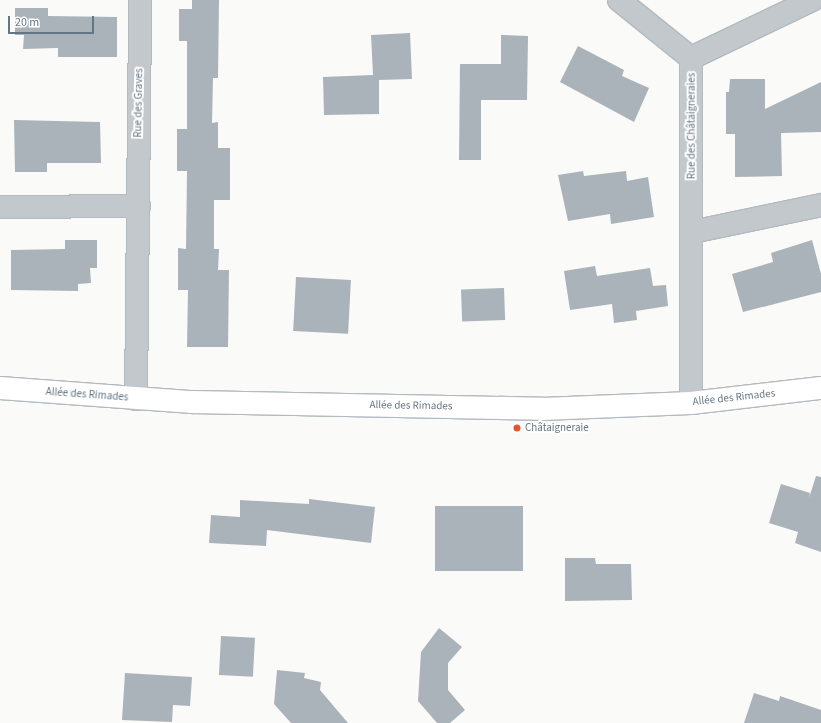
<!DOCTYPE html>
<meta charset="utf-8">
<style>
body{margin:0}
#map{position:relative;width:821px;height:723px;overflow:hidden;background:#fafaf8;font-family:"Source Sans 3",sans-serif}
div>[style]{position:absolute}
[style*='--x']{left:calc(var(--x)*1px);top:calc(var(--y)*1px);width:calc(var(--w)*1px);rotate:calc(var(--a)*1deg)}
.building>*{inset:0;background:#aab3b9;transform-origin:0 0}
.roads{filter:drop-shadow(1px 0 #b3babf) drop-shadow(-1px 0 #b3babf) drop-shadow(0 1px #b3babf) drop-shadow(0 -1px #b3babf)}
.street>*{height:22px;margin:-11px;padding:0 11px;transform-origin:11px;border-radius:11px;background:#c3c8cc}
.secondary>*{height:22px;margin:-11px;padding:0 11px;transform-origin:11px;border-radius:11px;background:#fff}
.dots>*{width:11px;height:11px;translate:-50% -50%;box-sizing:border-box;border:2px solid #fff;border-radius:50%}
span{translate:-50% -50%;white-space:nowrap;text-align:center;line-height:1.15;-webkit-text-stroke:4px #fff;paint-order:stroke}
.street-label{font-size:11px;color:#657683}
.poi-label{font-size:11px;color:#657683}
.left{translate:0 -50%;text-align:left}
.scale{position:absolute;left:8px;top:16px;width:86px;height:18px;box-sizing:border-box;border:2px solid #657683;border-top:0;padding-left:5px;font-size:12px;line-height:14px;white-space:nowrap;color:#657683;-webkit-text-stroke:3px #fff;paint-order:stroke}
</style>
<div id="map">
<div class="building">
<div style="clip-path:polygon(192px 0,219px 0,218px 78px,213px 78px,212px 123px,218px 122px,218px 148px,230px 148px,230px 200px,214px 200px,214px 249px,219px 249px,218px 270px,229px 270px,228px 347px,187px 347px,188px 290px,178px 290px,178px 248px,186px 249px,187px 171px,177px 171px,177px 129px,187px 129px,187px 41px,179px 41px,179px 9px,192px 9px)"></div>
<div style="clip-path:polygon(15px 8px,48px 8px,48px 16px,117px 17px,117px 57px,58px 57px,58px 48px,23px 49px,24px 35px,15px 35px)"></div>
<div style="clip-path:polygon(410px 33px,412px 79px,379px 80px,379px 114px,324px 115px,323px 77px,373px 75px,371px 35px)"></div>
<div style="clip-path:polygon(501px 35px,528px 36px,527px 100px,481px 100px,481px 160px,459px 160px,460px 64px,501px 64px)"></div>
<div style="clip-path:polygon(578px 46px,624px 70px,622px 76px,649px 88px,634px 122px,560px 82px)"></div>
<div style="clip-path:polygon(730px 79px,765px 79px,765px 109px,821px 82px,821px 132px,781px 133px,782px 176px,735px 177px,735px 134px,726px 134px,726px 92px,729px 92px)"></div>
<div style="clip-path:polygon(14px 120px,100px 122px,101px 163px,47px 163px,47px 172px,15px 172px)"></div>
<div style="clip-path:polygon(583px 171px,584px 176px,626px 171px,627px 181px,648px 177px,654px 217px,611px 224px,610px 214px,568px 221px,558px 175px)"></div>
<div style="clip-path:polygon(65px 240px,97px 240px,97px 268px,90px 268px,91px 283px,78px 284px,78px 291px,11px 290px,11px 250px,65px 249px)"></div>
<div style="clip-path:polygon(812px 240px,821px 274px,821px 292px,743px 312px,732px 274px,773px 262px,771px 253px)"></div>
<div style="clip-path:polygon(595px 266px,597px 276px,650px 268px,653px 286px,666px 285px,668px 306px,636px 311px,637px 320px,614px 323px,612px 304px,570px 310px,564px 271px)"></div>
<div style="left:296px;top:277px;width:55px;height:54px;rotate:3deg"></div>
<div style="left:504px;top:288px;width:32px;height:43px;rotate:88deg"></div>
<div style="clip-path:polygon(816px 476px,821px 477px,821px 552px,795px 543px,798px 532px,769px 523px,781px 484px,810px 493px,809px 498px)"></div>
<div style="clip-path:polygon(309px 499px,375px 507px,371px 543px,267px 530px,266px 546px,209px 543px,211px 515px,240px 517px,240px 500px,309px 504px)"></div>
<div style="left:523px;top:506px;width:65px;height:88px;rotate:90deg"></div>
<div style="clip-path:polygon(565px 558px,595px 558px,596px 564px,631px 564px,632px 600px,565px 601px)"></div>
<div style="clip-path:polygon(439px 628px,462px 647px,448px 663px,448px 690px,465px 710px,450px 723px,437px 723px,418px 701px,421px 652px)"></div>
<div style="left:221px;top:636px;width:34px;height:39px;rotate:3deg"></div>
<div style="clip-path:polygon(277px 670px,305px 673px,304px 678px,321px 682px,320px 690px,348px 723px,291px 723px,274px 704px)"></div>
<div style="clip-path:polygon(125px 673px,192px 677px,190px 706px,173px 705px,172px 722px,122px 720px)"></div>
<div style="clip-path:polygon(754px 693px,779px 701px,780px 696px,821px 710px,821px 723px,744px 723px)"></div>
</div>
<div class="roads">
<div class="street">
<div style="--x:619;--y:0;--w:92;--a:38.9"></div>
<div style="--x:691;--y:58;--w:134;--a:-25.6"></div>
<div style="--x:0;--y:207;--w:139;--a:-0.4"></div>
<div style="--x:692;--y:232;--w:132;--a:-11.8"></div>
<div style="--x:136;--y:399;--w:399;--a:-89.4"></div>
<div style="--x:691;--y:403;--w:345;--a:-90"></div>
</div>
<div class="secondary">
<div style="--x:0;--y:388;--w:193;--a:4.2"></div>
<div style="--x:192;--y:402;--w:350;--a:1.1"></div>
<div style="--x:542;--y:409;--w:149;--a:-2.3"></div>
<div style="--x:691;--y:403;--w:131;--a:-6.6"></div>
</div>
</div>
<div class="dots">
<div style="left:517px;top:428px;background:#e4572e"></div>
</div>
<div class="street-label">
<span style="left:139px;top:103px;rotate:-89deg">Rue des Graves</span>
<span style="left:692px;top:126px;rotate:-90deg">Rue des Châtaigneraies</span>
<span style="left:87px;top:395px;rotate:4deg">Allée des Rimades</span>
<span style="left:734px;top:398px;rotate:-6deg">Allée des Rimades</span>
<span style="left:411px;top:406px;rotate:1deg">Allée des Rimades</span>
</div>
<div class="poi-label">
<span class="left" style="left:525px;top:428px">Châtaigneraie</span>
</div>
<div class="scale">20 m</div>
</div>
